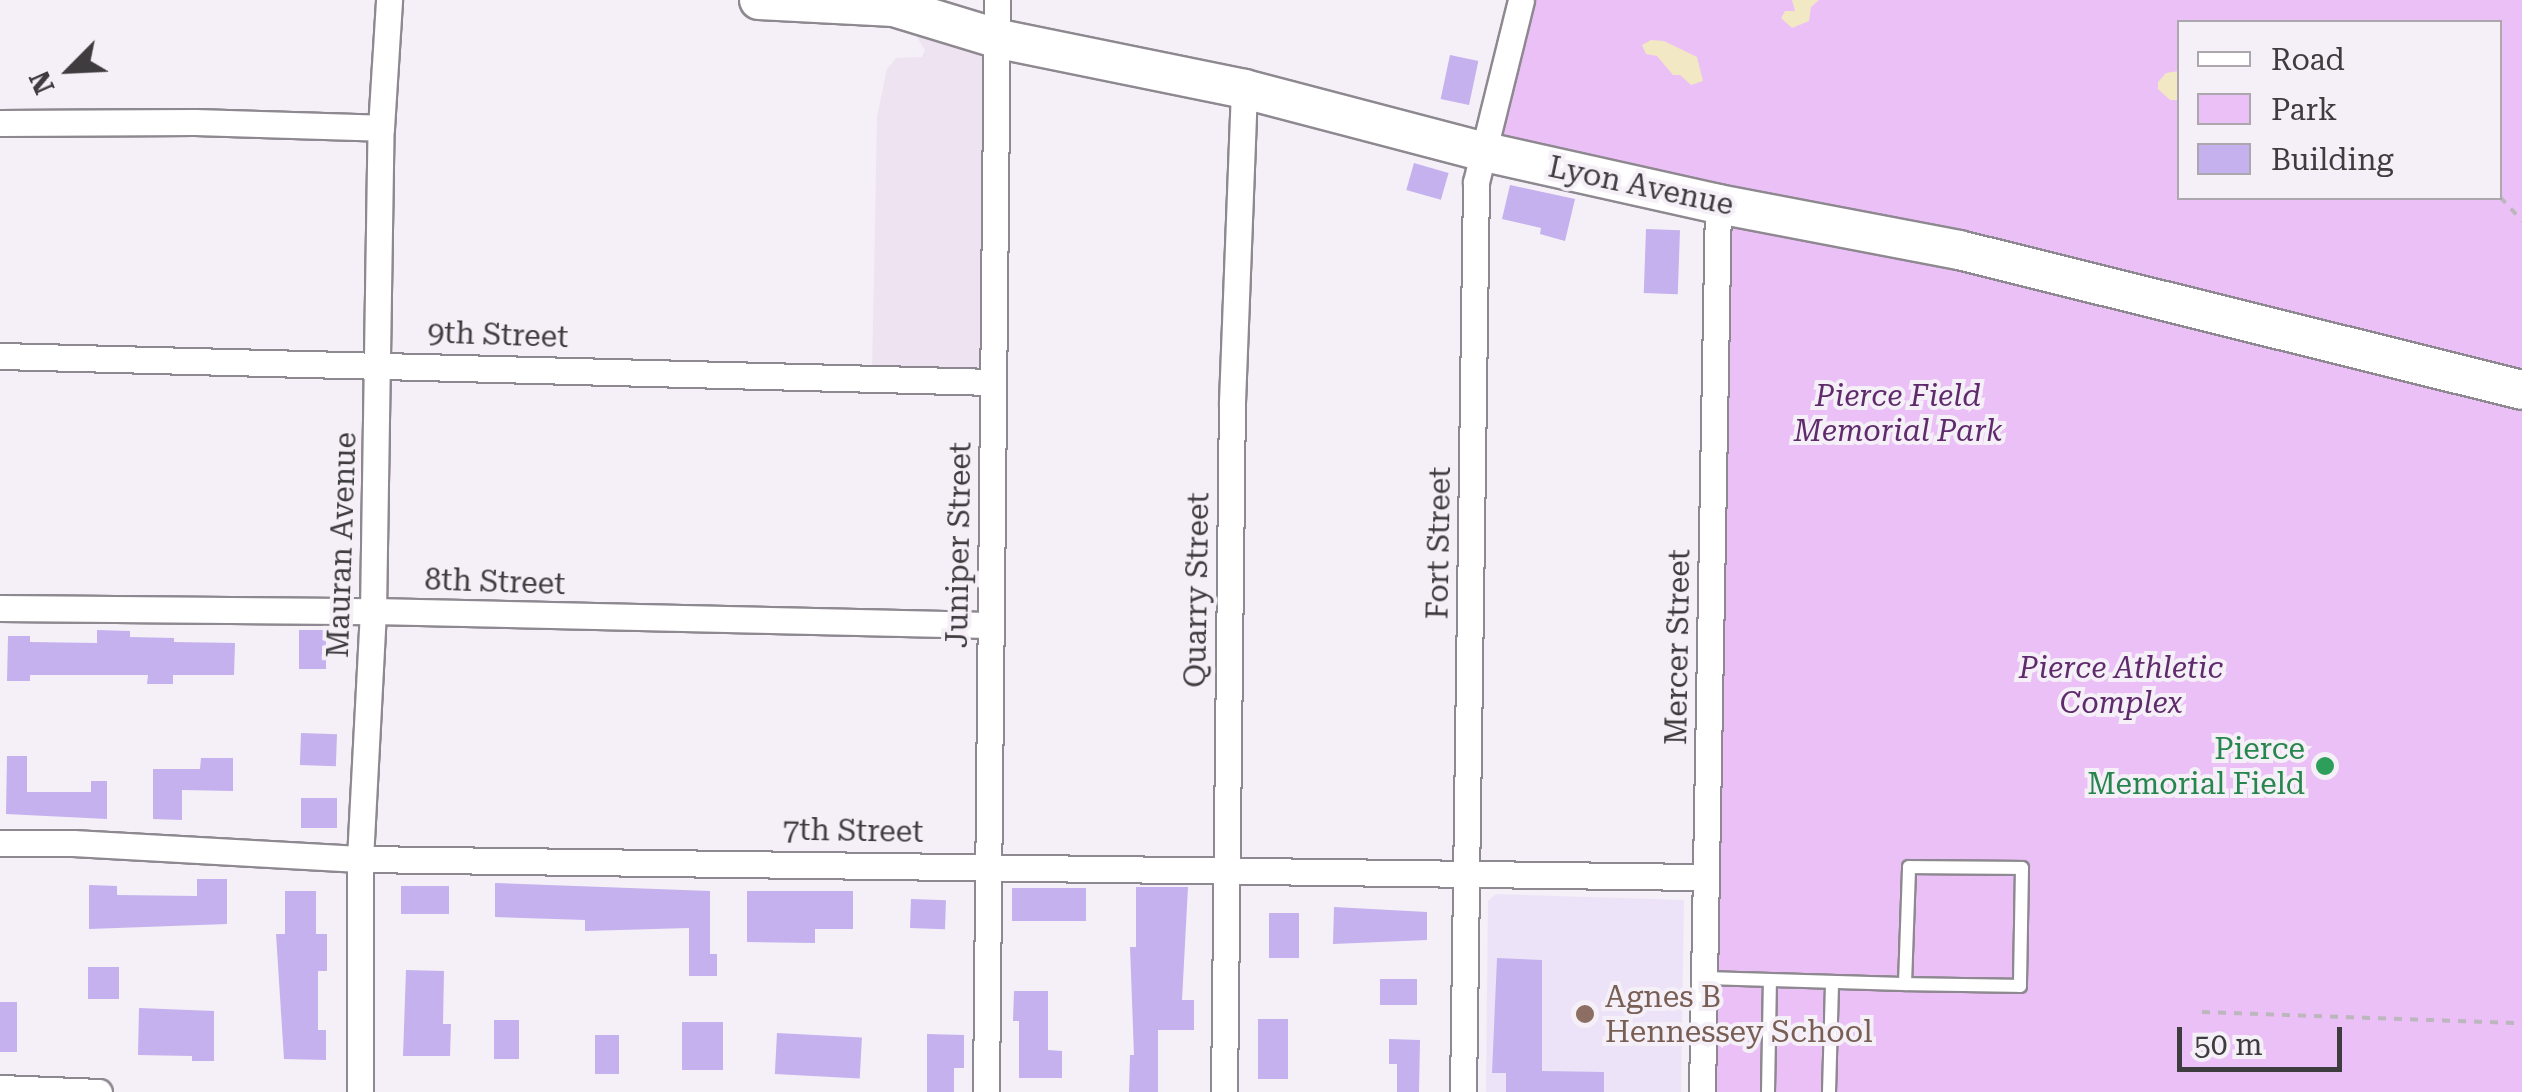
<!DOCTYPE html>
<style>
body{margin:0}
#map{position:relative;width:2522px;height:1092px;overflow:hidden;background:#f5eff7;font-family:"Roboto Serif",serif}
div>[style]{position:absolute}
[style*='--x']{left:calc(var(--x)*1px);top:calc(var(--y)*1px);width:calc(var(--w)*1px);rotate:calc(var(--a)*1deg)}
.built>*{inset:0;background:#eee3f1}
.education>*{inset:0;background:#ede3f8}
.green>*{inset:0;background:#eac0f6}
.sand>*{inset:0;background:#f2e8c3}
.building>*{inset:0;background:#c4b1ee;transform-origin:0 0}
.path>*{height:4px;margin-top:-2px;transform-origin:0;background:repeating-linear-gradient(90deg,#bbb7bd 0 8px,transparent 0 16px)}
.roads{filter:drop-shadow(2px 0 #8e8890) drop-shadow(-2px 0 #8e8890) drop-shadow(0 2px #8e8890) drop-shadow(0 -2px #8e8890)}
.lane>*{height:12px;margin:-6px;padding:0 6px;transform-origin:6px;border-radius:6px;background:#fff}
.street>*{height:25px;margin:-12.5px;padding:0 12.5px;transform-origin:12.5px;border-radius:12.5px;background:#fff}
.secondary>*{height:38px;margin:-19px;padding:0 19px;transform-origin:19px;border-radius:19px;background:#fff}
.dots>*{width:28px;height:28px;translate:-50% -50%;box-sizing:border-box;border:5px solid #f5eff7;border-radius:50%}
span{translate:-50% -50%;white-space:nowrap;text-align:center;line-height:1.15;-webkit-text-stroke:8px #f5eff7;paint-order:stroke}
.street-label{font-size:30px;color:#3e3c3f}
.park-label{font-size:30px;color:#5f2b6c;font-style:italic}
.leisure-label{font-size:30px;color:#27864d}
.right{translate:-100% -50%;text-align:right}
.education-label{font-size:30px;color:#785e54}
.left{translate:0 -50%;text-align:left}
.legend{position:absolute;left:2177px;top:20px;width:325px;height:180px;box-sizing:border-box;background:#f5eff7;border:2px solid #aca7ad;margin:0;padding:12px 18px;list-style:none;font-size:30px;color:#3e3c3f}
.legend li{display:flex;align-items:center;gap:20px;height:50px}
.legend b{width:50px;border:2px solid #aca7ad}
.north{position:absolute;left:20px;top:20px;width:100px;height:100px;-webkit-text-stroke:8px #f5eff7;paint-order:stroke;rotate:246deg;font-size:28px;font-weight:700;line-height:40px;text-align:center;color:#3e3c3f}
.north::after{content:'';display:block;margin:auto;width:35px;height:45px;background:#3e3c3f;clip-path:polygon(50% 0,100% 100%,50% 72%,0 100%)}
.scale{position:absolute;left:2177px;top:1027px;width:165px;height:45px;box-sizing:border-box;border:5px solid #3e3c3f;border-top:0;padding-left:12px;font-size:30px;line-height:35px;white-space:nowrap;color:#3e3c3f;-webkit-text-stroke:8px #f5eff7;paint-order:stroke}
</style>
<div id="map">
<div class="built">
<div style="clip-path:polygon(874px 13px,998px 35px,996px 378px,872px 376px,877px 117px,887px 69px,896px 58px,922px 57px,925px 50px,915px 34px,872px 24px)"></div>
</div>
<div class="education">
<div style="clip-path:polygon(1496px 894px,1684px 900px,1681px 1092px,1486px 1092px,1488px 901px)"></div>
</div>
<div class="green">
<div style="clip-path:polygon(evenodd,1529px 0,2522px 0,2522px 1092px,1713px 1092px,1723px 220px,1491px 146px,1529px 0,2180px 22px,2500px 22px,2500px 198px,2180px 198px,2180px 22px)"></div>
</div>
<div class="sand">
<div style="clip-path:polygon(1792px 0,1819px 0,1811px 7px,1809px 21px,1792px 28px,1781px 18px,1785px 11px,1795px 11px)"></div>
<div style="clip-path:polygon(1651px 40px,1664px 41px,1697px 57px,1703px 81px,1691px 85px,1680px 75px,1673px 75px,1657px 56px,1646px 54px,1642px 45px)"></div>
<div style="clip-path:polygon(2179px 71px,2179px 100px,2170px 100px,2158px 89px,2158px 82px,2166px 73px)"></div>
</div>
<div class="building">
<div style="left:1450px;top:55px;width:29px;height:45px;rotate:12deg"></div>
<div style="left:1414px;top:163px;width:36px;height:28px;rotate:16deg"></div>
<div style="clip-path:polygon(1510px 185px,1575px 199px,1565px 241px,1540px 234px,1541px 228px,1502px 219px)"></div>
<div style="left:1646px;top:229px;width:34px;height:64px;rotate:2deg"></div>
<div style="clip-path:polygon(97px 630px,130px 631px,130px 637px,174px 638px,174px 642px,235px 643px,234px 675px,173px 675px,173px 684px,147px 684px,148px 675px,30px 675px,30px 681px,7px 681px,8px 636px,30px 636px,30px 642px,97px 643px)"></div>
<div style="left:299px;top:630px;width:27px;height:39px"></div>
<div style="left:301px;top:733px;width:36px;height:32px;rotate:2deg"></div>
<div style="clip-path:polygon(7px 756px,27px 756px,27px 792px,91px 792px,91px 781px,107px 781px,107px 819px,6px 814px)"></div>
<div style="clip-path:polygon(201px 758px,233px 758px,233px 791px,182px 790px,182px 820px,153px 819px,153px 769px,200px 769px)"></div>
<div style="left:301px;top:798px;width:36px;height:30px"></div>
<div style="clip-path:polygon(197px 879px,227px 879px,227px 924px,89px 929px,89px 885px,117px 886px,117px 895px,197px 896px)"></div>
<div style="clip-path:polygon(495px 883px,710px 891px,710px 954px,717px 954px,717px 976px,689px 976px,689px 928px,585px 931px,585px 920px,495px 917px)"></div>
<div style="left:401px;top:886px;width:48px;height:28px"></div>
<div style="clip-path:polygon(1136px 887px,1188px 887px,1182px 1000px,1194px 1000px,1194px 1030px,1158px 1030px,1158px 1092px,1129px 1092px,1130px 1055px,1134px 1055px,1130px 947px,1136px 947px)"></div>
<div style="left:1012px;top:888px;width:74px;height:33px"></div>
<div style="clip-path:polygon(285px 891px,316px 891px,316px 934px,327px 934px,327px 971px,318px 971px,318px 1030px,326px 1030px,326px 1060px,284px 1059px,276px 934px,285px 934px)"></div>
<div style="clip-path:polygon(747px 891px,853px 891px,853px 929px,815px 929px,815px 943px,747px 942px)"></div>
<div style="left:911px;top:899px;width:35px;height:29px;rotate:2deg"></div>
<div style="clip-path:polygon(1334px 907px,1427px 912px,1427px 940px,1333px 944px)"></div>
<div style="left:1269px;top:913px;width:30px;height:45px"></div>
<div style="clip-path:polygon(1497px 958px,1542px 960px,1542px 1071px,1604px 1072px,1604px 1092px,1506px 1092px,1506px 1073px,1492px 1073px)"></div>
<div style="left:88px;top:967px;width:31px;height:32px"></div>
<div style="clip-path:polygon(406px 970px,444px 971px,443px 1024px,451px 1024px,450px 1056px,403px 1056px)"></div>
<div style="left:1380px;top:979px;width:37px;height:26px"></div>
<div style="clip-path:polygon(1014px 991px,1048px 991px,1048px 1050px,1062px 1051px,1062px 1078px,1019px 1078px,1019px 1021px,1013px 1021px)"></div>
<div style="left:0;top:1002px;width:17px;height:50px"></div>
<div style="clip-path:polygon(139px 1008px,214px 1011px,214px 1061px,192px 1061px,192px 1056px,138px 1055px)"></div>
<div style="left:1258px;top:1019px;width:30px;height:60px"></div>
<div style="left:494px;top:1020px;width:25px;height:39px"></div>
<div style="left:682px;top:1022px;width:41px;height:48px"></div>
<div style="left:777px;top:1033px;width:85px;height:41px;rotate:3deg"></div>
<div style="clip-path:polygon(927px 1034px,964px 1035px,964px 1068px,954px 1068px,954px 1092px,927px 1092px)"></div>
<div style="left:595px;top:1035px;width:24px;height:39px"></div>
<div style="clip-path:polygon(1389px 1039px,1420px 1040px,1419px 1092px,1397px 1092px,1397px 1064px,1389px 1064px)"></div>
</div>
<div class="path">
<div style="--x:2500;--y:197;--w:33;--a:47"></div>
<div style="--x:2202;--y:1012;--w:320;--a:2"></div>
</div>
<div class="roads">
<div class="lane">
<div style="--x:1704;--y:978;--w:201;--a:1.7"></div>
<div style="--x:1905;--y:984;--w:117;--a:-88"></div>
<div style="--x:1909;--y:867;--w:113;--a:0.5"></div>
<div style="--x:2022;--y:868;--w:118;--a:91"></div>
<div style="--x:2020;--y:986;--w:115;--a:-179"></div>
<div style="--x:1768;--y:1092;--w:112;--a:-89"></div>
<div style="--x:1829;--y:1092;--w:110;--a:-88.4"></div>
</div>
<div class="street">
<div style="--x:0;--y:123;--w:195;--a:-0.3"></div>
<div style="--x:195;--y:122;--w:186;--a:1.8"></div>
<div style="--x:0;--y:356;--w:993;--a:1.5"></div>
<div style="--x:0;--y:608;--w:373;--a:0.5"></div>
<div style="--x:373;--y:611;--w:616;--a:1.3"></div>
<div style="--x:0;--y:843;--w:73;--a:0"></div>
<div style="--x:73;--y:843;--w:287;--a:3.2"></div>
<div style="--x:360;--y:859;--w:1346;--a:0.77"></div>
<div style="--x:0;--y:1088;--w:99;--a:2.3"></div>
<div style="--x:360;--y:1092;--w:233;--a:-90"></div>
<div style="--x:360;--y:859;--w:248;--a:-87"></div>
<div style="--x:373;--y:611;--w:483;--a:-89.1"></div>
<div style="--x:381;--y:128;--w:128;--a:-86.4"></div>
<div style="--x:986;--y:1092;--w:1092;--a:-89.42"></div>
<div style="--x:1224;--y:1092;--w:690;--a:-89.34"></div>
<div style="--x:1232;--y:402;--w:313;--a:-87.8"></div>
<div style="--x:1463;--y:1092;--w:910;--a:-89.18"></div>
<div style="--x:1476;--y:182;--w:187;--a:-76.1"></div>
<div style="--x:1702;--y:1092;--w:888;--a:-88.97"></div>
</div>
<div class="secondary">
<div style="--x:759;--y:0;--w:135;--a:3"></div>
<div style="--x:894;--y:7;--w:110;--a:16.9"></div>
<div style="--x:999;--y:39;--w:250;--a:11.5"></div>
<div style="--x:1244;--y:89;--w:245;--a:14.7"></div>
<div style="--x:1481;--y:151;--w:243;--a:12.6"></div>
<div style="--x:1718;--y:204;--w:245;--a:10.8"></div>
<div style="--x:1959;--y:250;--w:580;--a:13.96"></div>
</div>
</div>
<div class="dots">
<div style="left:2325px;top:766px;background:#2e9e5b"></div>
<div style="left:1585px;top:1014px;background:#8d6e63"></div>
</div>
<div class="street-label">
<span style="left:1641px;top:186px;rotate:12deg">Lyon Avenue</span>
<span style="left:498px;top:335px;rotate:2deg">9th Street</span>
<span style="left:1439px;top:543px;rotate:-89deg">Fort Street</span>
<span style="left:342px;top:545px;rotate:-88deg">Mauran Avenue</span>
<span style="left:959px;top:545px;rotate:-89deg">Juniper Street</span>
<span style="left:495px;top:582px;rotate:2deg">8th Street</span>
<span style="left:1197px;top:590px;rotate:-89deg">Quarry Street</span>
<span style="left:1678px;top:647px;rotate:-89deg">Mercer Street</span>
<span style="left:853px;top:831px;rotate:1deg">7th Street</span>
</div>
<div class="park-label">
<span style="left:1898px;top:413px">Pierce Field<br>Memorial Park</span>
<span style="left:2121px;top:685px">Pierce Athletic<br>Complex</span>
</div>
<div class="leisure-label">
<span class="right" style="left:2305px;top:766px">Pierce<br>Memorial Field</span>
</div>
<div class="education-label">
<span class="left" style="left:1605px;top:1014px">Agnes B<br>Hennessey School</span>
</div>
<ul class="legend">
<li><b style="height:12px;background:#fff"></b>Road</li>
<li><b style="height:28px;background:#eac0f6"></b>Park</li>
<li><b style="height:28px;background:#c4b1ee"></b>Building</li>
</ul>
<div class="north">N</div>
<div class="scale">50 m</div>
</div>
